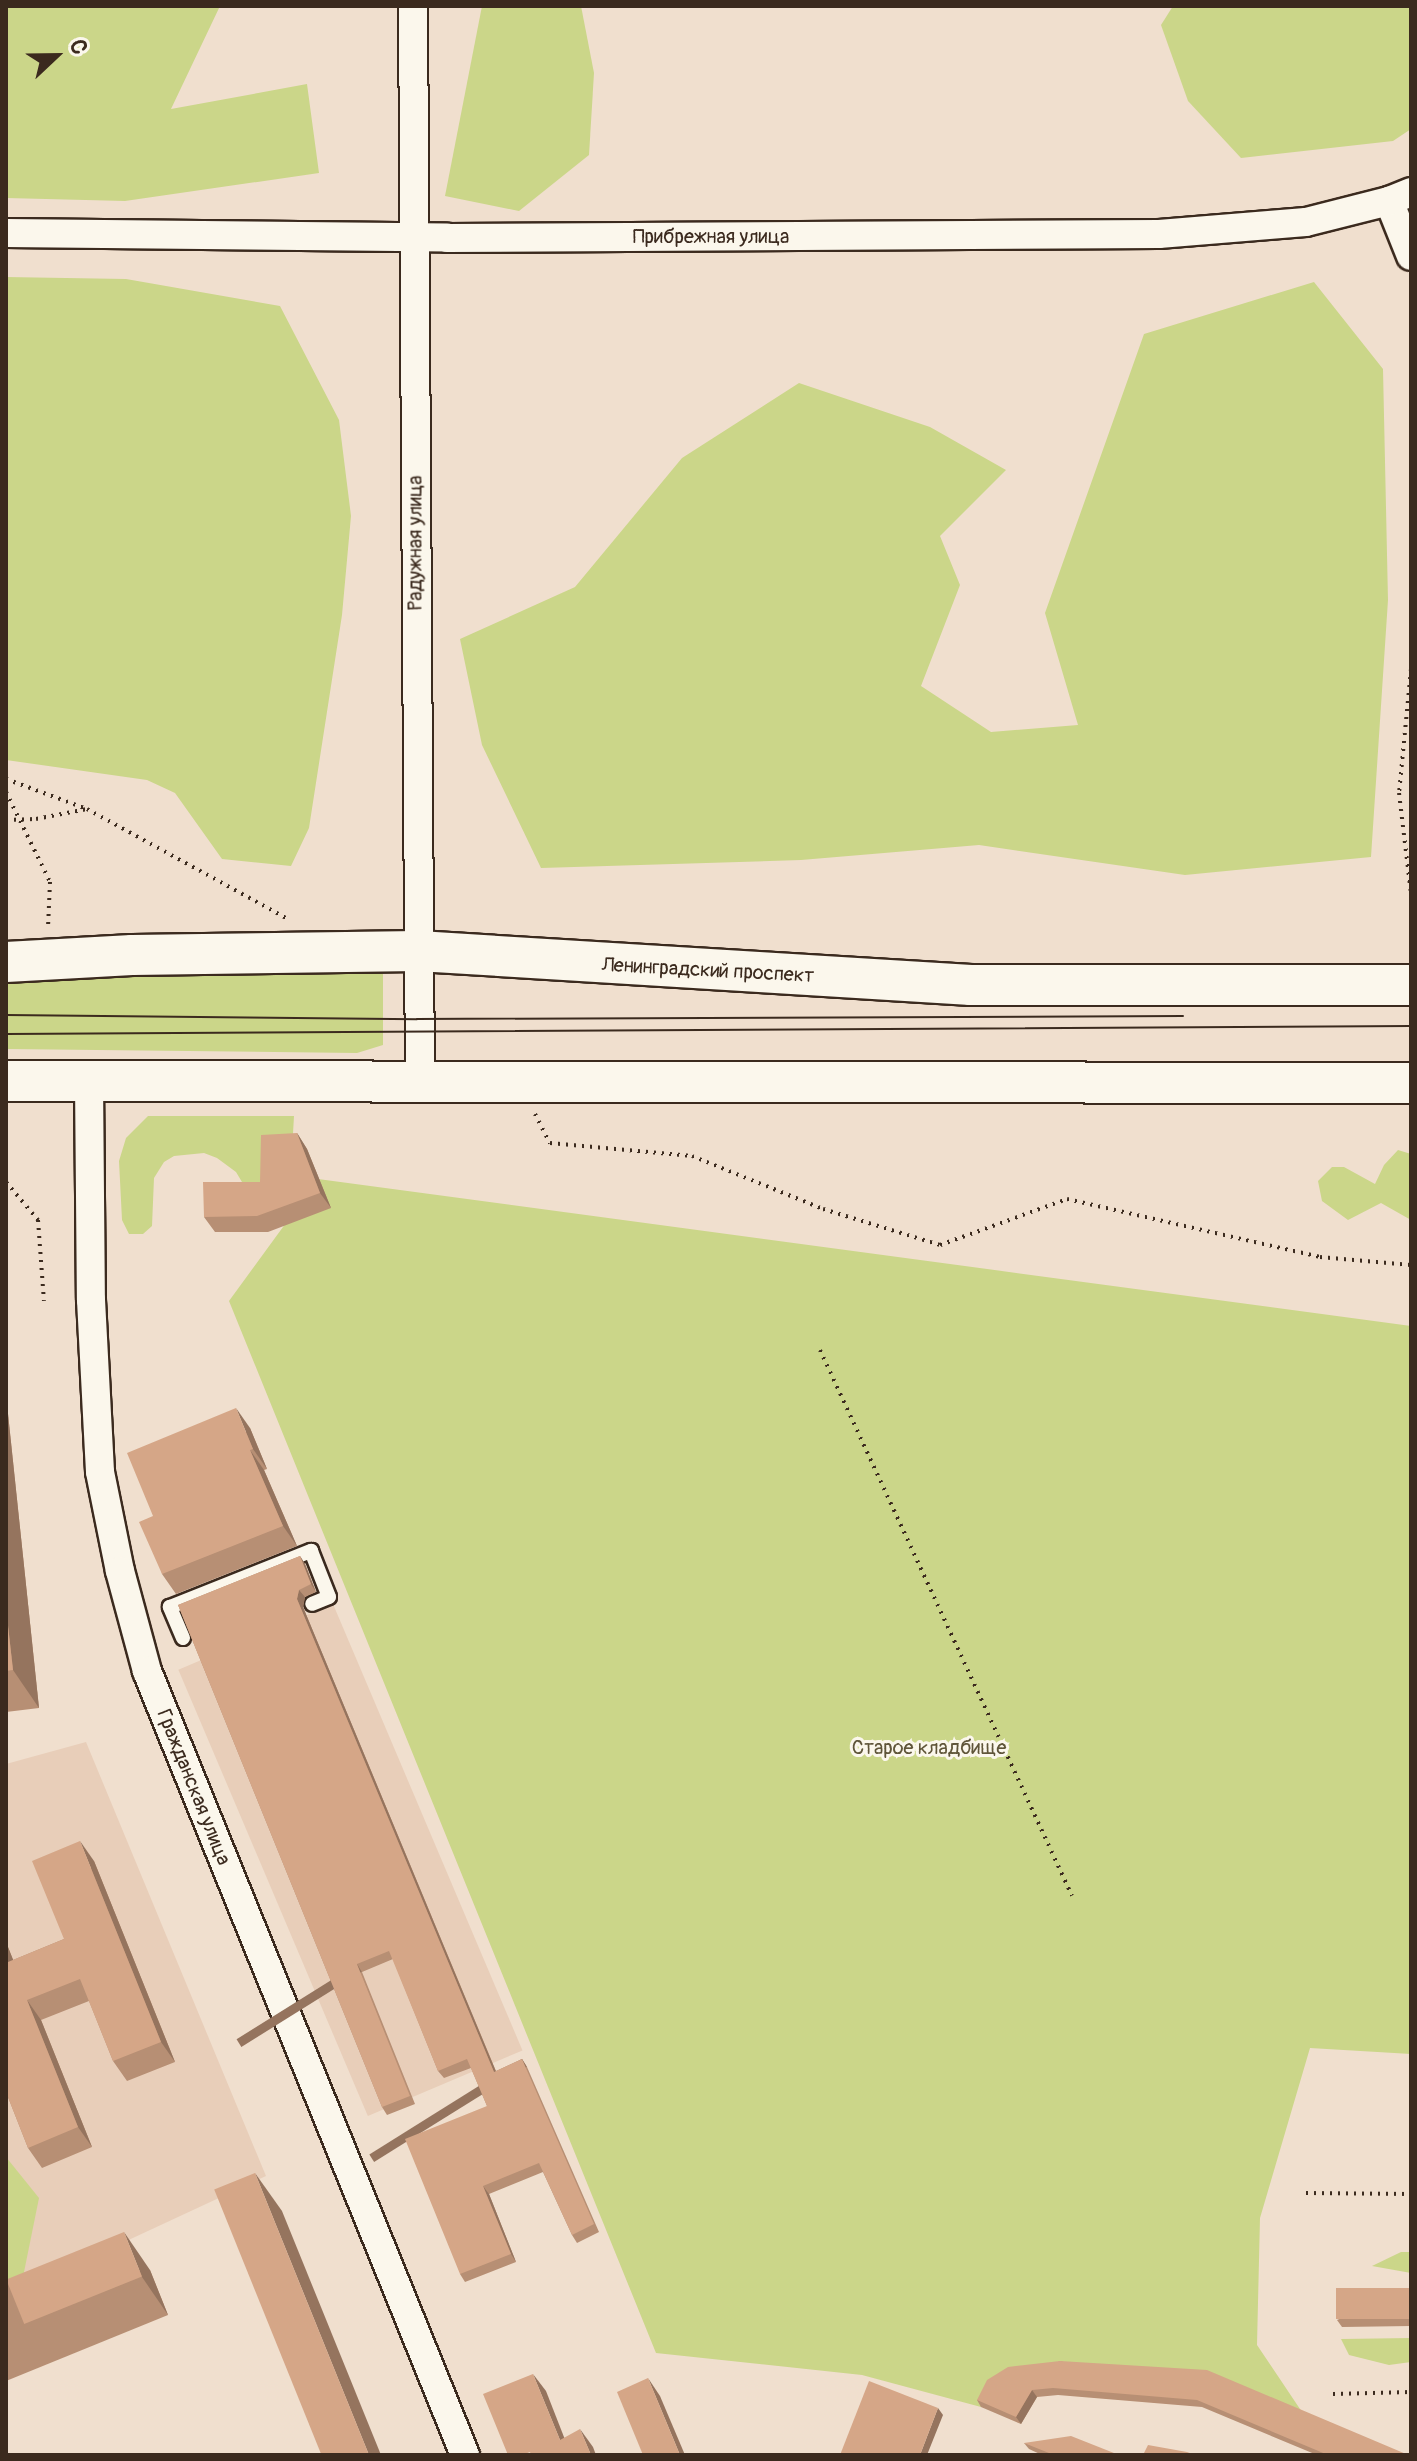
<!DOCTYPE html>
<meta charset="utf-8">
<style>
body{margin:0}
#map{position:relative;width:1417px;height:2461px;overflow:hidden;background:#f0dfce;font-family:Pangolin,sans-serif}
div>[style]{position:absolute}
[style*='--x']{left:calc(var(--x)*1px);top:calc(var(--y)*1px);width:calc(var(--w)*1px);rotate:calc(var(--a)*1deg)}
.built>*{inset:0;background:#e8ceb9;transform-origin:0 0}
.green>*{inset:0;background:#cbd689}
.path>*{height:4px;margin-top:-2px;transform-origin:0;background:repeating-linear-gradient(90deg,#3b2a1e 0 2px,transparent 0 8px)}
.roads{filter:drop-shadow(2px 0 #3b2a1e) drop-shadow(-2px 0 #3b2a1e) drop-shadow(0 2px #3b2a1e) drop-shadow(0 -2px #3b2a1e)}
.lane>*{height:14px;margin:-7px;padding:0 7px;transform-origin:7px;border-radius:7px;background:#fbf7ec}
.street>*{height:28px;margin:-14px;padding:0 14px;transform-origin:14px;border-radius:14px;background:#fbf7ec}
.secondary>*{height:40px;margin:-20px;padding:0 20px;transform-origin:20px;border-radius:20px;background:#fbf7ec}
.tram>*{height:2px;margin:-1px;padding:0 1px;transform-origin:1px;border-radius:1px;background:#3b2a1e}
.wall>*{inset:0;background:#b78f74}
.shaded-wall>*{inset:0;background:#95745e;transform-origin:0 0}
.building>*{inset:0;background:#d5a687;transform-origin:0 0}
span{translate:-50% -50%;white-space:nowrap;text-align:center;line-height:1.15;-webkit-text-stroke:6px #fbf7ec;paint-order:stroke}
.street-label{font-size:20px;color:#3b2a1e}
.park-label{font-size:20px;color:#5f5539}
.frame{position:absolute;inset:0;border:8px solid #3b2a1e;pointer-events:none}
.north{position:absolute;left:16px;top:16px;width:80px;height:80px;-webkit-text-stroke:6px #fbf7ec;paint-order:stroke;rotate:68deg;font-size:22px;font-weight:700;line-height:32px;text-align:center;color:#3b2a1e}
.north::after{content:'';display:block;margin:auto;width:28px;height:36px;background:#3b2a1e;clip-path:polygon(50% 0,100% 100%,50% 72%,0 100%)}
</style>
<div id="map">
<div class="built">
<div style="left:333px;top:1604px;width:485px;height:168px;rotate:67deg"></div>
<div style="clip-path:polygon(86px 1742px,266px 2176px,6px 2297px,6px 1764px)"></div>
</div>
<div class="green">
<div style="clip-path:polygon(6px 6px,220px 6px,171px 109px,307px 84px,319px 173px,125px 201px,6px 198px)"></div>
<div style="clip-path:polygon(482px 6px,581px 6px,594px 73px,589px 155px,519px 211px,445px 196px)"></div>
<div style="clip-path:polygon(1173px 6px,1411px 6px,1411px 129px,1393px 141px,1241px 158px,1188px 101px,1161px 25px)"></div>
<div style="clip-path:polygon(6px 277px,126px 279px,280px 306px,339px 420px,351px 516px,342px 615px,309px 828px,291px 866px,222px 859px,175px 793px,147px 780px,6px 760px)"></div>
<div style="clip-path:polygon(1314px 282px,1383px 369px,1388px 600px,1371px 857px,1185px 875px,979px 845px,801px 860px,541px 868px,482px 745px,460px 639px,575px 587px,682px 458px,799px 383px,930px 427px,1006px 470px,940px 536px,960px 585px,921px 686px,991px 732px,1078px 725px,1045px 613px,1144px 334px)"></div>
<div style="clip-path:polygon(368px 968px,383px 974px,383px 1045px,357px 1053px,6px 1049px,6px 979px)"></div>
<div style="clip-path:polygon(148px 1116px,294px 1116px,290px 1186px,245px 1187px,236px 1172px,217px 1158px,204px 1153px,174px 1156px,164px 1162px,154px 1178px,152px 1226px,143px 1234px,129px 1234px,122px 1220px,119px 1161px,126px 1138px)"></div>
<div style="clip-path:polygon(1398px 1150px,1411px 1154px,1411px 1220px,1381px 1203px,1348px 1220px,1322px 1201px,1318px 1181px,1332px 1167px,1344px 1167px,1375px 1184px,1384px 1165px)"></div>
<div style="clip-path:polygon(318px 1179px,1411px 1326px,1411px 2054px,1310px 2048px,1260px 2218px,1257px 2345px,1306px 2418px,1211px 2377px,992px 2387px,981px 2407px,862px 2375px,656px 2353px,229px 1301px)"></div>
<div style="clip-path:polygon(6px 2157px,39px 2198px,22px 2282px,6px 2291px)"></div>
<div style="clip-path:polygon(1401px 2252px,1411px 2252px,1411px 2273px,1372px 2266px)"></div>
<div style="clip-path:polygon(1411px 2338px,1411px 2362px,1389px 2365px,1349px 2355px,1341px 2339px)"></div>
</div>
<div class="path">
<div style="--x:1411;--y:669;--w:125;--a:95.5"></div>
<div style="--x:1399;--y:793;--w:101;--a:83.2"></div>
<div style="--x:6;--y:779;--w:86;--a:20.3"></div>
<div style="--x:87;--y:809;--w:231;--a:28.7"></div>
<div style="--x:6;--y:792;--w:100;--a:63.9"></div>
<div style="--x:50;--y:882;--w:46;--a:92.5"></div>
<div style="--x:6;--y:820;--w:30;--a:-2"></div>
<div style="--x:36;--y:819;--w:52;--a:-11.1"></div>
<div style="--x:535;--y:1114;--w:33;--a:63"></div>
<div style="--x:550;--y:1143;--w:143;--a:5.2"></div>
<div style="--x:692;--y:1156;--w:141;--a:22"></div>
<div style="--x:823;--y:1209;--w:122;--a:17.1"></div>
<div style="--x:940;--y:1245;--w:135;--a:-19.9"></div>
<div style="--x:1067;--y:1199;--w:260;--a:12.9"></div>
<div style="--x:1320;--y:1257;--w:91;--a:5"></div>
<div style="--x:6;--y:1182;--w:50;--a:49.9"></div>
<div style="--x:38;--y:1220;--w:81;--a:85.8"></div>
<div style="--x:820;--y:1350;--w:601;--a:65.22"></div>
<div style="--x:1306;--y:2193;--w:105;--a:0.5"></div>
<div style="--x:1333;--y:2394;--w:78;--a:-1.5"></div>
</div>
<div class="roads">
<div class="lane">
<div style="--x:183;--y:1638;--w:34;--a:-113"></div>
<div style="--x:170;--y:1607;--w:152;--a:-21.7"></div>
<div style="--x:311;--y:1551;--w:49;--a:68.6"></div>
<div style="--x:329;--y:1597;--w:18;--a:158"></div>
</div>
<div class="street">
<div style="--x:413;--y:6;--w:1074;--a:89.63"></div>
<div style="--x:1389;--y:201;--w:59;--a:68.2"></div>
<div style="--x:6;--y:233;--w:441;--a:0.6"></div>
<div style="--x:447;--y:238;--w:712;--a:-0.32"></div>
<div style="--x:1159;--y:234;--w:147;--a:-4.7"></div>
<div style="--x:1306;--y:222;--w:86;--a:-14.2"></div>
<div style="--x:1389;--y:201;--w:24;--a:-22"></div>
<div style="--x:89;--y:1081;--w:219;--a:89.5"></div>
<div style="--x:91;--y:1300;--w:172;--a:87"></div>
<div style="--x:100;--y:1472;--w:101;--a:78.6"></div>
<div style="--x:120;--y:1571;--w:104;--a:74.9"></div>
<div style="--x:147;--y:1671;--w:846;--a:67.92"></div>
</div>
<div class="secondary">
<div style="--x:6;--y:962;--w:126;--a:-3.2"></div>
<div style="--x:132;--y:955;--w:286;--a:-0.8"></div>
<div style="--x:418;--y:951;--w:554;--a:3.52"></div>
<div style="--x:971;--y:985;--w:440;--a:0"></div>
<div style="--x:6;--y:1081;--w:1405;--a:0.08"></div>
</div>
</div>
<div class="tram">
<div style="--x:6;--y:1015;--w:411;--a:0.6"></div>
<div style="--x:417;--y:1019;--w:766;--a:-0.22"></div>
<div style="--x:6;--y:1034;--w:1405;--a:-0.33"></div>
</div>
<div class="wall">
<div style="clip-path:polygon(297px 1133px,307px 1149px,331px 1208px,268px 1232px,215px 1232px,204px 1217px,260px 1182px)"></div>
<div style="clip-path:polygon(6px 1395px,39px 1708px,6px 1712px)"></div>
<div style="clip-path:polygon(250px 1428px,267px 1469px,264px 1470px,297px 1546px,176px 1594px,162px 1574px,153px 1516px)"></div>
<div style="clip-path:polygon(300px 1556px,305px 1564px,316px 1592px,305px 1597px,303px 1607px,496px 2071px,522px 2059px,527px 2067px,599px 2232px,577px 2243px,572px 2235px,543px 2172px,489px 2194px,516px 2262px,465px 2282px,460px 2274px,487px 2106px,471px 2068px,444px 2078px,438px 2071px,393px 1959px,362px 1972px,415px 2104px,387px 2115px,382px 2107px,178px 1605px)"></div>
<div style="clip-path:polygon(94px 1861px,175px 2062px,127px 2081px,113px 2061px,89px 2001px,41px 2020px,92px 2147px,42px 2168px,28px 2148px,6px 2092px,6px 1942px,13px 1960px,64px 1939px)"></div>
<div style="clip-path:polygon(150px 2270px,168px 2315px,6px 2381px,6px 2280px)"></div>
<div style="clip-path:polygon(1411px 2288px,1411px 2326px,1342px 2327px,1337px 2320px)"></div>
<div style="clip-path:polygon(1060px 2361px,1407px 2455px,1317px 2455px,1202px 2407px,1058px 2395px,1037px 2397px,1021px 2424px,981px 2407px,977px 2400px)"></div>
<div style="clip-path:polygon(1024px 2443px,1119px 2455px,1042px 2455px,1029px 2449px)"></div>
</div>
<div class="shaded-wall">
<div style="clip-path:polygon(297px 1133px,307px 1149px,331px 1208px,320px 1193px)"></div>
<div style="clip-path:polygon(6px 1395px,39px 1708px,13px 1670px,6px 1608px)"></div>
<div style="clip-path:polygon(236px 1408px,250px 1428px,267px 1469px,253px 1449px)"></div>
<div style="clip-path:polygon(250px 1450px,264px 1470px,297px 1546px,283px 1526px)"></div>
<div style="clip-path:polygon(300px 1556px,305px 1564px,316px 1592px,311px 1584px)"></div>
<div style="clip-path:polygon(299px 1590px,305px 1597px,303px 1607px,499px 2079px,494px 2072px,297px 1599px)"></div>
<div style="clip-path:polygon(80px 1841px,94px 1861px,175px 2062px,161px 2042px)"></div>
<div style="clip-path:polygon(6px 1942px,22px 1982px,8px 1962px,6px 1957px)"></div>
<div style="left:357px;top:1964px;width:9px;height:142px;rotate:58deg"></div>
<div style="clip-path:polygon(27px 2000px,41px 2020px,92px 2147px,78px 2127px)"></div>
<div style="left:522px;top:2059px;width:9px;height:180px;rotate:58deg"></div>
<div style="clip-path:polygon(255px 2173px,282px 2211px,381px 2455px,369px 2455px)"></div>
<div style="clip-path:polygon(483px 2186px,489px 2194px,516px 2262px,511px 2254px)"></div>
<div style="clip-path:polygon(124px 2232px,150px 2270px,168px 2315px,142px 2277px)"></div>
<div style="clip-path:polygon(533px 2374px,546px 2391px,571px 2455px,560px 2440px)"></div>
<div style="clip-path:polygon(648px 2378px,660px 2396px,685px 2455px,680px 2455px)"></div>
<div style="clip-path:polygon(1032px 2390px,1037px 2397px,1021px 2424px,1016px 2417px)"></div>
<div style="clip-path:polygon(938px 2408px,943px 2415px,927px 2455px,920px 2455px)"></div>
<div style="clip-path:polygon(580px 2429px,593px 2447px,596px 2455px,591px 2455px)"></div>
</div>
<div class="building">
<div style="clip-path:polygon(297px 1133px,320px 1193px,257px 1216px,204px 1217px,203px 1182px,260px 1182px,261px 1135px)"></div>
<div style="clip-path:polygon(236px 1408px,253px 1449px,250px 1450px,283px 1526px,162px 1574px,139px 1522px,153px 1516px,127px 1453px)"></div>
<div style="clip-path:polygon(300px 1556px,311px 1584px,299px 1590px,297px 1599px,494px 2072px,522px 2059px,594px 2224px,572px 2235px,539px 2163px,483px 2186px,511px 2254px,460px 2274px,405px 2139px,487px 2106px,467px 2059px,438px 2071px,389px 1951px,357px 1964px,410px 2096px,382px 2107px,178px 1605px)"></div>
<div style="clip-path:polygon(6px 1608px,13px 1670px,6px 1671px)"></div>
<div style="clip-path:polygon(80px 1841px,161px 2042px,113px 2061px,80px 1979px,27px 2000px,78px 2127px,28px 2148px,6px 2092px,6px 1957px,8px 1962px,64px 1939px,32px 1861px)"></div>
<div style="left:255px;top:2173px;width:304px;height:44px;rotate:68deg"></div>
<div style="left:124px;top:2232px;width:48px;height:127px;rotate:68deg"></div>
<div style="left:1411px;top:2288px;width:31px;height:75px;rotate:90deg"></div>
<div style="clip-path:polygon(1060px 2361px,1207px 2370px,1406px 2454px,1405px 2455px,1328px 2455px,1197px 2400px,1053px 2388px,1032px 2390px,1016px 2417px,977px 2400px,987px 2380px,1008px 2367px)"></div>
<div style="clip-path:polygon(533px 2374px,560px 2440px,580px 2429px,591px 2455px,531px 2455px,530px 2452px,522px 2455px,508px 2455px,483px 2394px)"></div>
<div style="clip-path:polygon(648px 2378px,680px 2455px,643px 2455px,617px 2392px)"></div>
<div style="clip-path:polygon(869px 2381px,938px 2408px,920px 2455px,840px 2455px)"></div>
<div style="clip-path:polygon(1071px 2436px,1119px 2455px,1054px 2455px,1024px 2443px)"></div>
<div style="clip-path:polygon(1148px 2445px,1187px 2452px,1195px 2455px,1143px 2455px)"></div>
</div>
<div class="street-label">
<span style="left:711px;top:236px">Прибрежная улица</span>
<span style="left:415px;top:543px;rotate:-90deg">Радужная улица</span>
<span style="left:708px;top:970px;rotate:3deg">Ленинградский проспект</span>
<span style="left:194px;top:1787px;rotate:68deg">Гражданская улица</span>
</div>
<div class="park-label">
<span style="left:929px;top:1747px">Старое кладбище</span>
</div>
<div class="frame"></div>
<div class="north">С</div>
</div>
